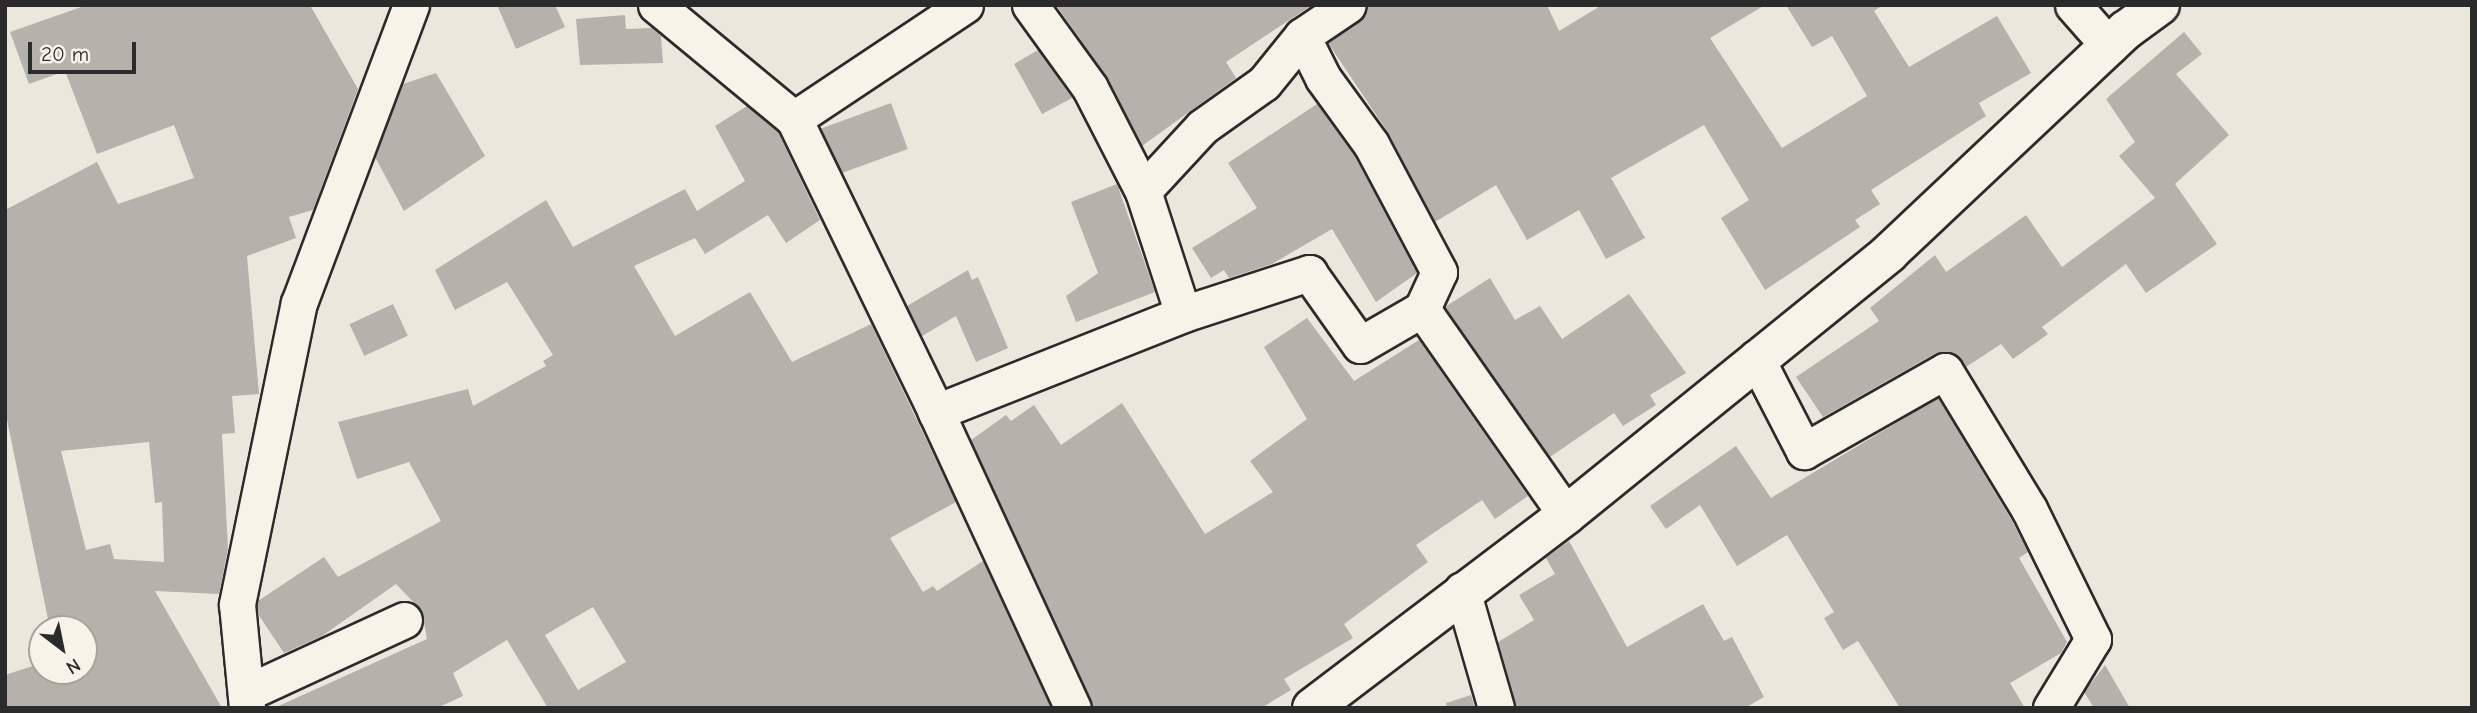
<!DOCTYPE html>
<style>
body{margin:0}
#map{position:relative;width:2477px;height:713px;overflow:hidden;background:#ebe7dd;font-family:"Comic Neue",sans-serif}
div>[style]{position:absolute}
[style*='--x']{left:calc(var(--x)*1px);top:calc(var(--y)*1px);width:calc(var(--w)*1px);rotate:calc(var(--a)*1deg)}
.building>*{inset:0;background:#b5b2ab;transform-origin:0 0}
.roads{filter:drop-shadow(2px 0 #2b2b2b) drop-shadow(-2px 0 #2b2b2b) drop-shadow(0 2px #2b2b2b) drop-shadow(0 -2px #2b2b2b)}
.minor>*{height:35px;margin:-17.5px;padding:0 17.5px;transform-origin:17.5px;border-radius:17.5px;background:#f7f3e8}
.secondary>*{height:38px;margin:-19px;padding:0 19px;transform-origin:19px;border-radius:19px;background:#f7f3e8}
span{translate:-50% -50%;white-space:nowrap;text-align:center;line-height:1.15;-webkit-text-stroke:5px #f7f3e8;paint-order:stroke}
.frame{position:absolute;inset:0;border:7px solid #2b2b2b;pointer-events:none}
.north{position:absolute;left:28px;top:615px;width:70px;height:70px;box-sizing:border-box;background:#f7f3e8;border:2px solid #a5a39c;border-radius:50%;rotate:148deg;font-size:19px;font-weight:700;line-height:28px;text-align:center;color:#2b2b2b}
.north::after{content:'';display:block;margin:auto;width:24px;height:32px;background:#2b2b2b;clip-path:polygon(50% 0,100% 100%,50% 72%,0 100%)}
.scale{position:absolute;left:28px;top:42px;width:108px;height:32px;box-sizing:border-box;border:4px solid #2b2b2b;border-top:0;padding-left:9px;font-size:21px;line-height:24px;white-space:nowrap;color:#2b2b2b;-webkit-text-stroke:5px #f7f3e8;paint-order:stroke}
</style>
<div id="map">
<div class="building">
<div style="clip-path:polygon(evenodd,87px 5px,310px 5px,358px 89px,313px 210px,289px 217px,296px 238px,247px 256px,259px 394px,232px 396px,235px 433px,222px 434px,228px 549px,219px 594px,155px 591px,222px 708px,5px 708px,5px 675px,42px 663px,42px 671px,84px 671px,84px 629px,50px 629px,5px 410px,5px 210px,97px 162px,118px 204px,194px 178px,174px 125px,97px 154px,65px 71px,29px 84px,10px 32px,87px 5px,149px 442px,155px 503px,162px 502px,164px 562px,114px 559px,110px 544px,86px 550px,61px 451px,149px 442px)"></div>
<div style="clip-path:polygon(497px 5px,555px 5px,565px 27px,516px 49px)"></div>
<div style="clip-path:polygon(1056px 5px,1312px 5px,1226px 62px,1236px 78px,1142px 146px,1106px 76px)"></div>
<div style="clip-path:polygon(1368px 5px,1547px 5px,1559px 31px,1602px 5px,1765px 5px,1710px 38px,1782px 148px,1867px 96px,1832px 36px,1812px 47px,1786px 5px,1883px 5px,1874px 11px,1909px 67px,1997px 16px,2031px 73px,1979px 103px,1986px 116px,1871px 190px,1880px 204px,1855px 220px,1860px 227px,1765px 290px,1721px 218px,1749px 200px,1704px 125px,1611px 178px,1645px 238px,1606px 259px,1579px 210px,1527px 240px,1496px 185px,1435px 222px,1389px 134px,1328px 43px,1360px 21px)"></div>
<div style="clip-path:polygon(625px 15px,626px 29px,652px 28px,661px 36px,663px 63px,580px 65px,576px 19px)"></div>
<div style="clip-path:polygon(2184px 32px,2202px 54px,2176px 74px,2229px 135px,2175px 184px,2217px 244px,2146px 293px,2126px 264px,2042px 327px,2048px 334px,2013px 359px,2001px 344px,1966px 367px,1954px 353px,1936px 353px,1823px 417px,1796px 377px,1879px 321px,1870px 308px,1935px 255px,1946px 272px,2026px 215px,2062px 267px,2155px 198px,2119px 156px,2135px 142px,2106px 99px)"></div>
<div style="clip-path:polygon(1038px 50px,1072px 98px,1042px 114px,1014px 64px)"></div>
<div style="clip-path:polygon(436px 73px,485px 156px,404px 211px,375px 157px,403px 84px)"></div>
<div style="left:891px;top:103px;width:49px;height:75px;rotate:70deg"></div>
<div style="clip-path:polygon(1317px 104px,1354px 155px,1417px 273px,1376px 302px,1332px 229px,1272px 264px,1229px 278px,1224px 270px,1211px 278px,1192px 248px,1257px 208px,1228px 163px)"></div>
<div style="clip-path:polygon(evenodd,747px 106px,778px 132px,820px 220px,786px 243px,768px 215px,705px 254px,695px 238px,634px 266px,675px 336px,750px 292px,792px 362px,871px 324px,956px 502px,890px 538px,923px 592px,933px 586px,937px 591px,983px 561px,1051px 708px,548px 708px,507px 640px,453px 673px,463px 696px,437px 708px,274px 708px,427px 639px,422px 611px,396px 584px,322px 636px,284px 653px,258px 614px,258px 601px,324px 557px,338px 577px,441px 521px,409px 462px,357px 479px,338px 422px,468px 389px,473px 406px,546px 366px,543px 361px,553px 355px,507px 282px,455px 310px,435px 270px,546px 200px,573px 247px,685px 189px,697px 211px,745px 181px,715px 126px,747px 106px,593px 607px,626px 662px,578px 690px,545px 635px,593px 607px)"></div>
<div style="clip-path:polygon(1117px 184px,1155px 292px,1076px 322px,1066px 296px,1098px 273px,1071px 202px)"></div>
<div style="clip-path:polygon(968px 270px,972px 280px,978px 277px,1008px 348px,976px 362px,956px 316px,922px 336px,907px 306px)"></div>
<div style="clip-path:polygon(1490px 278px,1515px 320px,1540px 306px,1562px 339px,1629px 294px,1686px 373px,1650px 395px,1656px 405px,1623px 426px,1614px 413px,1550px 457px,1445px 307px)"></div>
<div style="left:393px;top:304px;width:35px;height:48px;rotate:65deg"></div>
<div style="clip-path:polygon(1307px 318px,1354px 381px,1419px 340px,1528px 496px,1495px 519px,1482px 500px,1416px 545px,1428px 562px,1344px 624px,1353px 638px,1284px 679px,1291px 690px,1261px 708px,1093px 708px,971px 440px,1006px 415px,1011px 421px,1034px 405px,1061px 445px,1122px 403px,1205px 534px,1273px 492px,1250px 461px,1307px 419px,1264px 347px)"></div>
<div style="clip-path:polygon(1938px 398px,2011px 519px,2028px 552px,2019px 558px,2067px 642px,2061px 653px,2010px 683px,2025px 708px,1900px 708px,1858px 641px,1843px 650px,1824px 618px,1834px 612px,1787px 535px,1737px 566px,1700px 505px,1666px 529px,1650px 506px,1736px 446px,1771px 498px)"></div>
<div style="clip-path:polygon(1569px 541px,1627px 647px,1703px 604px,1724px 641px,1732px 637px,1764px 697px,1745px 708px,1516px 708px,1498px 642px,1534px 620px,1519px 595px,1555px 574px,1546px 558px)"></div>
<div style="clip-path:polygon(2105px 665px,2130px 708px,2094px 708px,2084px 692px)"></div>
<div style="clip-path:polygon(1471px 695px,1475px 708px,1447px 708px,1446px 703px)"></div>
</div>
<div class="roads">
<div class="minor">
<div style="--x:656;--y:5;--w:179;--a:39.6"></div>
<div style="--x:965;--y:5;--w:206;--a:146.3"></div>
<div style="--x:794;--y:119;--w:326;--a:64.1"></div>
<div style="--x:936;--y:412;--w:266;--a:-21.6"></div>
<div style="--x:1030;--y:5;--w:102;--a:54.1"></div>
<div style="--x:1090;--y:88;--w:116;--a:62.8"></div>
<div style="--x:1143;--y:191;--w:129;--a:72"></div>
<div style="--x:1183;--y:314;--w:133;--a:-18"></div>
<div style="--x:1309;--y:273;--w:88;--a:54.7"></div>
<div style="--x:1360;--y:345;--w:72;--a:-30.1"></div>
<div style="--x:1422;--y:309;--w:251;--a:55"></div>
<div style="--x:2073;--y:5;--w:55;--a:48.7"></div>
<div style="--x:1302;--y:36;--w:47;--a:63.4"></div>
<div style="--x:1323;--y:78;--w:82;--a:54"></div>
<div style="--x:1371;--y:144;--w:145;--a:62"></div>
<div style="--x:1439;--y:272;--w:41;--a:114.7"></div>
<div style="--x:1143;--y:191;--w:87;--a:-47.3"></div>
<div style="--x:1202;--y:127;--w:76;--a:-35.4"></div>
<div style="--x:1264;--y:83;--w:60;--a:-51"></div>
<div style="--x:1302;--y:36;--w:55;--a:-34"></div>
<div style="--x:1756;--y:358;--w:105;--a:62.7"></div>
<div style="--x:1804;--y:451;--w:162;--a:-29.6"></div>
<div style="--x:1945;--y:371;--w:162;--a:58.7"></div>
<div style="--x:2029;--y:509;--w:145;--a:63.8"></div>
<div style="--x:2093;--y:639;--w:81;--a:121.3"></div>
<div style="--x:936;--y:412;--w:326;--a:65.2"></div>
<div style="--x:1462;--y:590;--w:123;--a:73.9"></div>
<div style="--x:246;--y:693;--w:174;--a:-24.8"></div>
<div style="--x:247;--y:708;--w:104;--a:-95.5"></div>
<div style="--x:237;--y:604;--w:307;--a:-78.4"></div>
<div style="--x:299;--y:303;--w:318;--a:-69.4"></div>
</div>
<div class="secondary">
<div style="--x:1312;--y:708;--w:319;--a:-37.2"></div>
<div style="--x:1566;--y:515;--w:416;--a:-39"></div>
<div style="--x:1889;--y:253;--w:325;--a:-43.3"></div>
<div style="--x:2126;--y:30;--w:42;--a:-36.3"></div>
</div>
</div>
<div class="frame"></div>
<div class="north">N</div>
<div class="scale">20 m</div>
</div>
